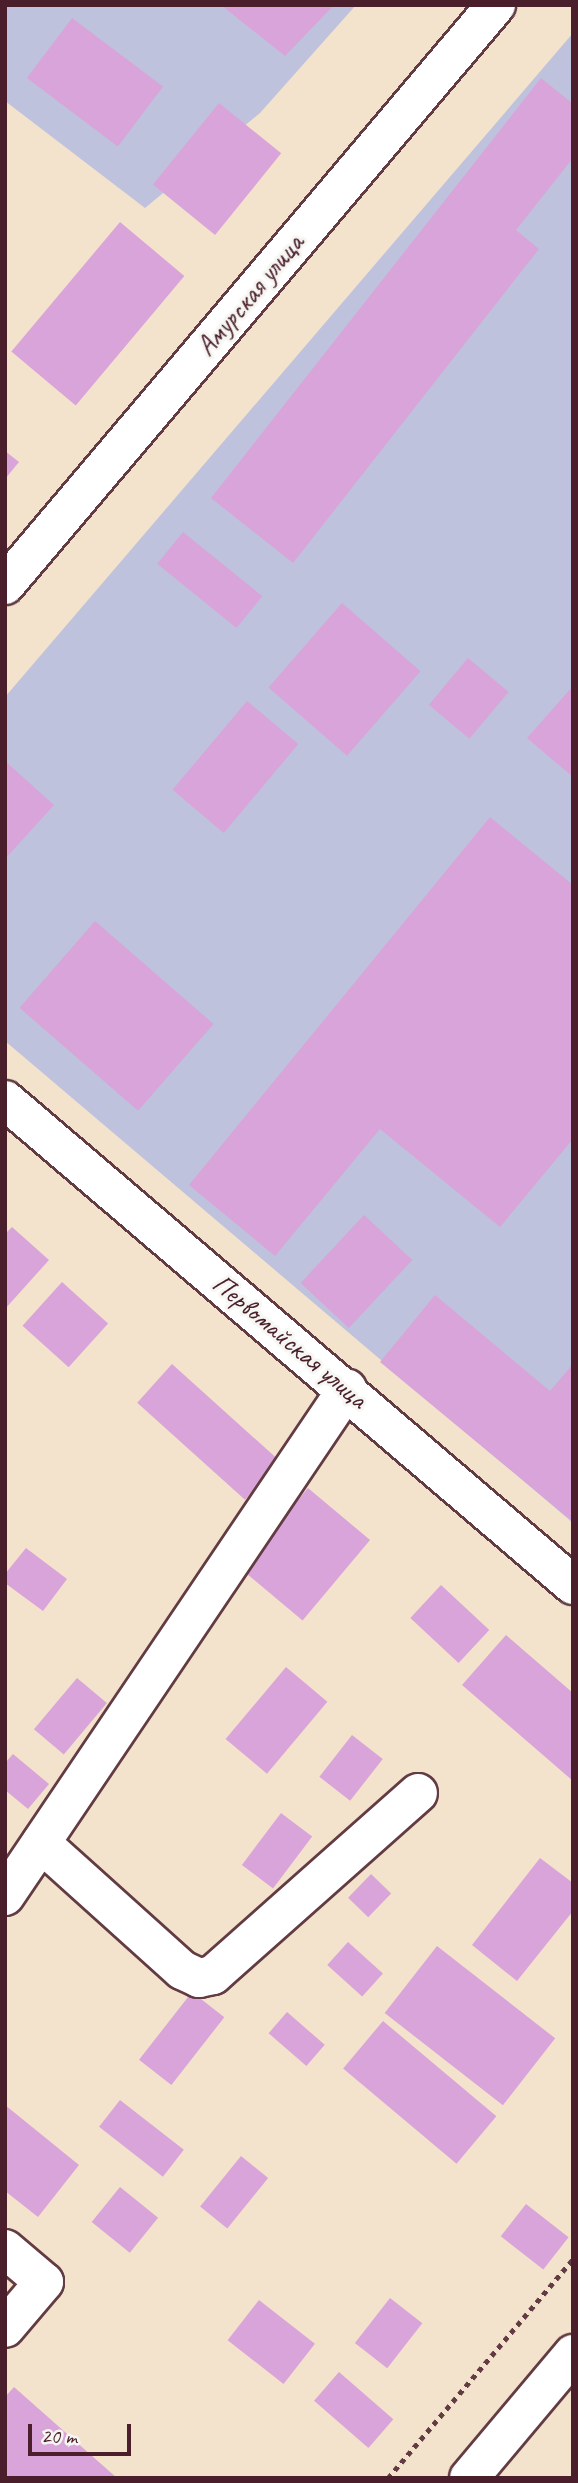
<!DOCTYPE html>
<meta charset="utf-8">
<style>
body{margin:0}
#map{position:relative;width:578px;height:2483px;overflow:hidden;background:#f3e3cc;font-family:Caveat,sans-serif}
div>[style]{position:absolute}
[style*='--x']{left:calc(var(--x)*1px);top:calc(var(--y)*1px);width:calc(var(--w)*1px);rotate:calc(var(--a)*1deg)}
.industrial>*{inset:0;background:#bfc2dd}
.building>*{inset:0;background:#d9a4d9;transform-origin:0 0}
.path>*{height:4.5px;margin-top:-2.25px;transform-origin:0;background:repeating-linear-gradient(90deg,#633c43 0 5px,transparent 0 10px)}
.roads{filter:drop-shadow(2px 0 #633c43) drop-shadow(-2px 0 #633c43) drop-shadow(0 2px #633c43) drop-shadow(0 -2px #633c43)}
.minor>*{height:38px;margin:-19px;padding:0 19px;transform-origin:19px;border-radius:19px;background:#fff}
span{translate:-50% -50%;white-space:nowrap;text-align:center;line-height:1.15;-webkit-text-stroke:6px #f6f6f2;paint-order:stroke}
.street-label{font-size:28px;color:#4a1f2b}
.frame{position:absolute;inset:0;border:7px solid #4a1f2b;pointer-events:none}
.scale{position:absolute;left:28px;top:2424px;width:103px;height:32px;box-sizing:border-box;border:4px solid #4a1f2b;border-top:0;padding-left:9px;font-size:21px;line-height:24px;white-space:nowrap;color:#4a1f2b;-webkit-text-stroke:5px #f6f6f2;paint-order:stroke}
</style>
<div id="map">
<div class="industrial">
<div style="clip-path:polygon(5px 5px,356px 5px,260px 113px,145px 208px,5px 101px)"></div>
<div style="clip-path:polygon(573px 33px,573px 1523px,5px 1041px,5px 697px)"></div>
</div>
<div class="building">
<div style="clip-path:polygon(221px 5px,334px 5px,285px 56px)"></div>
<div style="left:72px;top:18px;width:114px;height:75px;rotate:37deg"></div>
<div style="clip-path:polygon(541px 78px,573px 104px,573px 158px,516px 230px,539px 249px,293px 563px,211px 498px)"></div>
<div style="left:219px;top:103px;width:80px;height:105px;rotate:39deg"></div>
<div style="left:120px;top:222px;width:84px;height:169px;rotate:40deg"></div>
<div style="clip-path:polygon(5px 451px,19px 462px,5px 479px)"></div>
<div style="left:183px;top:532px;width:102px;height:41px;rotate:39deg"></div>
<div style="left:342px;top:603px;width:104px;height:112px;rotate:41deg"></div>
<div style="left:468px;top:658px;width:53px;height:61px;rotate:40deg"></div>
<div style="clip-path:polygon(573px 686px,573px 777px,527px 738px)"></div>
<div style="left:247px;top:701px;width:67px;height:116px;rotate:40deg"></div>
<div style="clip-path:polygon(5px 761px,54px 805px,5px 859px)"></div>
<div style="clip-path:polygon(490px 817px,573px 885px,573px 1139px,500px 1227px,380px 1129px,275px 1256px,189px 1185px)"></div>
<div style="left:95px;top:921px;width:157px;height:115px;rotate:41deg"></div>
<div style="left:364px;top:1215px;width:66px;height:93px;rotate:43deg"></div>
<div style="clip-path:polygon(12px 1227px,49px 1260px,5px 1309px,5px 1234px)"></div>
<div style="left:62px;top:1282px;width:62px;height:59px;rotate:42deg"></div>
<div style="clip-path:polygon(435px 1295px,550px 1391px,573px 1364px,573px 1522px,380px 1362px)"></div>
<div style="left:172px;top:1364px;width:145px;height:52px;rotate:42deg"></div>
<div style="left:308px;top:1488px;width:81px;height:105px;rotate:40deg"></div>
<div style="clip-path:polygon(26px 1548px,67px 1579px,43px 1611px,5px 1583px,5px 1574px)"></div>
<div style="left:441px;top:1585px;width:66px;height:45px;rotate:43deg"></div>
<div style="clip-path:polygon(506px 1635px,573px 1693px,573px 1781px,462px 1685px)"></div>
<div style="left:286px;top:1667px;width:54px;height:94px;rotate:40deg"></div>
<div style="left:77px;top:1678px;width:39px;height:67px;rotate:40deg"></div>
<div style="left:352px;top:1735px;width:39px;height:53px;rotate:38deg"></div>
<div style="clip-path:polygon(13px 1754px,49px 1784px,28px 1809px,5px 1790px,5px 1763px)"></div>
<div style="left:281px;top:1813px;width:39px;height:65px;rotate:37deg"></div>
<div style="clip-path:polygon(540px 1858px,573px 1883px,573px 1911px,517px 1981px,472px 1945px)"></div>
<div style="left:371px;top:1874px;width:28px;height:33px;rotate:44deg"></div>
<div style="left:348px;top:1942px;width:47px;height:31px;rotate:42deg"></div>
<div style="left:437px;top:1946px;width:150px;height:85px;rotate:38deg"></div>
<div style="left:192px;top:1992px;width:41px;height:86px;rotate:38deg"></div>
<div style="left:287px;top:2012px;width:50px;height:28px;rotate:41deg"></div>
<div style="left:383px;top:2021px;width:148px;height:62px;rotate:40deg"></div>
<div style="left:120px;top:2100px;width:81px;height:34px;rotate:38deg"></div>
<div style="clip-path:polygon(5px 2105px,79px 2165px,38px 2217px,5px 2191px)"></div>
<div style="left:241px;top:2156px;width:35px;height:65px;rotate:39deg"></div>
<div style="left:120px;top:2187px;width:49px;height:45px;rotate:39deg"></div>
<div style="left:526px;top:2204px;width:54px;height:41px;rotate:38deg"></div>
<div style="left:390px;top:2298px;width:41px;height:57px;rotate:38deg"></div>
<div style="left:259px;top:2300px;width:71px;height:51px;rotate:38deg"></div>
<div style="left:339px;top:2372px;width:72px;height:38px;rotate:41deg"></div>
<div style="clip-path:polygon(14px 2387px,117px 2478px,5px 2478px,5px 2397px)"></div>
</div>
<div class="path">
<div style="--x:388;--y:2478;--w:287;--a:-49.8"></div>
</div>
<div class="roads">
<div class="minor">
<div style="--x:5;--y:585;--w:760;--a:-49.75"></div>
<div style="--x:5;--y:1100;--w:747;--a:40.49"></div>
<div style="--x:41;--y:1843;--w:190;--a:42"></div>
<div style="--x:182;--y:1970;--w:19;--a:25"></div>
<div style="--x:199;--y:1978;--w:14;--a:-12"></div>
<div style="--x:213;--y:1975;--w:274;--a:-41.6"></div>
<div style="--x:5;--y:1896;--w:612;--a:-56"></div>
<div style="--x:5;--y:2249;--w:51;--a:40.2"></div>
<div style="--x:44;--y:2282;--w:60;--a:130.3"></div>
<div style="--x:469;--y:2478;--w:162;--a:-50"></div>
</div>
</div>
<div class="street-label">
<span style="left:250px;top:295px;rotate:-50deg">Амурская улица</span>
<span style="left:290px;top:1341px;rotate:40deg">Первомайская улица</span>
</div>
<div class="frame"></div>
<div class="scale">20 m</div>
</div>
